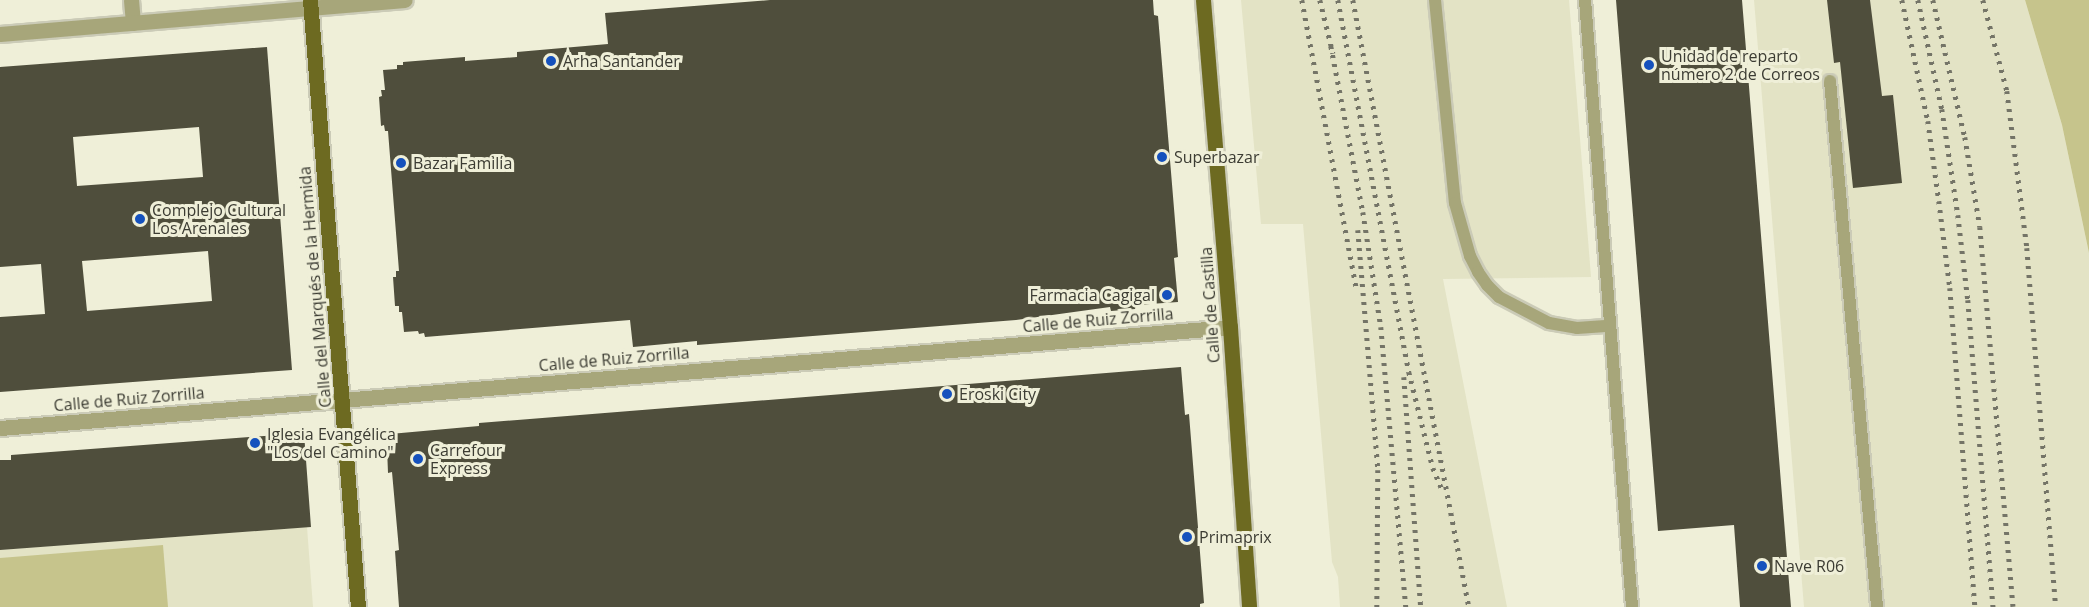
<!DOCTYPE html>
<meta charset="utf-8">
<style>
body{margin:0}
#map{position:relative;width:2089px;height:607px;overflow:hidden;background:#efefd8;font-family:"Open Sans",sans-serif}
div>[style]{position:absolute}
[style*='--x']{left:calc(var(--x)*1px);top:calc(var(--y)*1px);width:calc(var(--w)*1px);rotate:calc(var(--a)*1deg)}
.built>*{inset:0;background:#e3e3c5}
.green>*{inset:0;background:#c6c48c}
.building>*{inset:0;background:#4f4e3c}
.roads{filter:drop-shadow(2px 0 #cbcbb7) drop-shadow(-2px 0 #cbcbb7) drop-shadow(0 2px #cbcbb7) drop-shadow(0 -2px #cbcbb7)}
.lane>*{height:12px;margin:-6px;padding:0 6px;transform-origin:6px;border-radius:6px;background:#a7a67a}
.street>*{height:15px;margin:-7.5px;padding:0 7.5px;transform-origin:7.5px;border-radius:7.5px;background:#a7a67a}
.primary>*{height:15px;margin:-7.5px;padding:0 7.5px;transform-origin:7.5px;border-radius:7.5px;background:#6d6a21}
.rail>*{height:4.5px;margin-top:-2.25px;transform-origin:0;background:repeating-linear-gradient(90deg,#747467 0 3px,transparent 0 9px)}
.dots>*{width:16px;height:16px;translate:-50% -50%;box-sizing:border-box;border:3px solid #efefd8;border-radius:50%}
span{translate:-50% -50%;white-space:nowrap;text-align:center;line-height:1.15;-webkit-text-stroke:6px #efefd8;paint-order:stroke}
.poi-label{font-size:16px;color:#3c3c33}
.left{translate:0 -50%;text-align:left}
.right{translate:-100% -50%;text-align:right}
.street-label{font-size:16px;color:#3c3c33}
</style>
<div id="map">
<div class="built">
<div style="clip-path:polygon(1241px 0,1569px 0,1591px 277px,1443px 279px,1507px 607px,1340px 607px,1338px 577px,1332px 562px,1303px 224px,1261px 224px)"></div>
<div style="clip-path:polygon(1754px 0,2025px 0,2062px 125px,2089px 253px,2089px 607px,1804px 607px)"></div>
<div style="clip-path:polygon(307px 527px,313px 607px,0 607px,0 550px)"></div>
</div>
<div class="green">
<div style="clip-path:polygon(2025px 0,2089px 0,2089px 253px,2062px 125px)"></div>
<div style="clip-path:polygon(163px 545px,168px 607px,0 607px,0 558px)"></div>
</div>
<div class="building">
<div style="clip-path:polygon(770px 0,1153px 0,1154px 15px,1158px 16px,1171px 172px,1178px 257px,1174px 258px,1178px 302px,1136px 305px,1135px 309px,1111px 311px,1110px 307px,1016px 320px,697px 345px,697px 341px,633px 347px,630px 320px,425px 337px,424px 333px,419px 334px,418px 331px,404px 332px,402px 312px,399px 312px,399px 306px,395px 306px,393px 277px,396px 277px,396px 271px,399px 271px,388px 131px,385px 131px,384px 125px,381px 126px,379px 97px,382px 96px,381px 90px,385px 90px,383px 70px,397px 69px,397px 65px,403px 65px,403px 62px,465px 57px,465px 61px,517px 57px,517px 52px,608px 44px,605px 13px)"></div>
<div style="clip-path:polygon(1616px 0,1742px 0,1791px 607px,1740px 607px,1734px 525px,1658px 531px)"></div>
<div style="clip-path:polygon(1827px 0,1870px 0,1882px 96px,1893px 95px,1902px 183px,1853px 188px,1840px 62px,1834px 63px)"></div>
<div style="clip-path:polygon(evenodd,267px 47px,292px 370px,0 392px,0 317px,45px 314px,41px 264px,0 267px,0 67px,267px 47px,199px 127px,203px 177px,77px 186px,73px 137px,199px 127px,267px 47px,208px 251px,212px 301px,87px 311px,82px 261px,208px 251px)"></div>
<div style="clip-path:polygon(1181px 367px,1185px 415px,1189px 414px,1191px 439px,1204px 603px,1200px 604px,1200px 607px,399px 607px,395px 551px,399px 550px,392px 472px,388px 473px,387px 448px,390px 447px,390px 434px,479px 426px,479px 423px)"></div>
<div style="clip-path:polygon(304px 433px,311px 527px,0 550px,0 460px,11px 460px,11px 455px)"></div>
</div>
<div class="roads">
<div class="lane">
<div style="--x:1435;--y:0;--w:204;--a:84.4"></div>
<div style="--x:1455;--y:203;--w:55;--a:74.2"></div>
<div style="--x:1470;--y:256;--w:18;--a:63"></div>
<div style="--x:1478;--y:272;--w:16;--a:55"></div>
<div style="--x:1487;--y:285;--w:17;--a:45"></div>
<div style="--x:1499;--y:297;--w:56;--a:27.5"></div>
<div style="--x:1549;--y:323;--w:28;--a:10"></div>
<div style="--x:1577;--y:328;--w:32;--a:-4"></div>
<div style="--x:1585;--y:0;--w:609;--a:85.57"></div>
<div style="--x:1830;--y:81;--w:528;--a:84.89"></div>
</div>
<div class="street">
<div style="--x:131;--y:0;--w:23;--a:85"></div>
<div style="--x:0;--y:34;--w:406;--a:-4.8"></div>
<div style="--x:0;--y:428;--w:1234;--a:-4.69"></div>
</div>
<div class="primary">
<div style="--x:310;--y:0;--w:609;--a:85.48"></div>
<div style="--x:1203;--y:0;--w:328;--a:85.3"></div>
<div style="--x:1230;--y:327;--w:281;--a:86.1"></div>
</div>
</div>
<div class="rail">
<div style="--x:1302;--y:0;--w:292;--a:79.3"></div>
<div style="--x:1320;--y:0;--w:55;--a:76.2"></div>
<div style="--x:1338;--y:0;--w:379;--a:79.2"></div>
<div style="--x:1409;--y:372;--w:99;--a:76"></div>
<div style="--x:1433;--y:468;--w:23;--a:67"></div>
<div style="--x:1353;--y:0;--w:618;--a:79.18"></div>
<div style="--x:1902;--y:0;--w:124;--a:77.9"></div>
<div style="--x:1928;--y:121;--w:81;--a:82.2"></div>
<div style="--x:1939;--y:201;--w:88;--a:82.8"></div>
<div style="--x:1950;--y:288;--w:320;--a:85.5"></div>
<div style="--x:1918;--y:0;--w:112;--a:77.6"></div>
<div style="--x:1942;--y:109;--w:107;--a:81.4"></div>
<div style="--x:1958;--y:215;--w:86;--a:83.3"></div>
<div style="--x:1968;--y:300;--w:308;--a:85.3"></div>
<div style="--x:1933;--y:0;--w:141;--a:76.9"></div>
<div style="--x:1965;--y:137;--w:91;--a:80.5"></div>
<div style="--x:1980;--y:227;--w:381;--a:85"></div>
<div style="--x:1983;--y:0;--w:94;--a:75.2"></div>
<div style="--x:2007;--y:91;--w:158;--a:82.7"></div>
<div style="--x:2027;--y:248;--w:360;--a:85.4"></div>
<div style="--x:1331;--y:46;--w:169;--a:79.1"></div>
<div style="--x:1363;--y:212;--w:116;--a:81.1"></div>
<div style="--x:1381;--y:327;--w:281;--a:84.9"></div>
<div style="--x:1358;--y:230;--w:241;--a:85.2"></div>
<div style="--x:1378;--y:470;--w:137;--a:90.4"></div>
<div style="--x:1404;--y:377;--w:231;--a:85.8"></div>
</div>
<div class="dots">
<div style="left:551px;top:61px;background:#1551bd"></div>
<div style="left:1649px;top:65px;background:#1551bd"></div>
<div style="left:1162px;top:157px;background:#1551bd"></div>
<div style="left:401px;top:163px;background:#1551bd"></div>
<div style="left:140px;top:219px;background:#1551bd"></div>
<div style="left:1167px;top:295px;background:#1551bd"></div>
<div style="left:947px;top:394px;background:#1551bd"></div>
<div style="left:255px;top:443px;background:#1551bd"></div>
<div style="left:418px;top:459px;background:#1551bd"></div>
<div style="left:1187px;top:537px;background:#1551bd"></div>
<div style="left:1762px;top:566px;background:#1551bd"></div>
</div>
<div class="poi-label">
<span class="left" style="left:1661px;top:65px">Unidad de reparto<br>número 2 de Correos</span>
<span class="left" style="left:563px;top:61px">Arha Santander</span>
<span class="left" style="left:1174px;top:157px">Superbazar</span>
<span class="left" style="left:413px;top:163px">Bazar Familia</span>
<span class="left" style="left:152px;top:219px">Complejo Cultural<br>Los Arenales</span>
<span class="right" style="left:1155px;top:295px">Farmacia Cagigal</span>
<span class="left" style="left:959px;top:394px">Eroski City</span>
<span class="left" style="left:267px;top:443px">Iglesia Evangélica<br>"Los del Camino"</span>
<span class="left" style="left:430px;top:459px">Carrefour<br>Express</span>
<span class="left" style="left:1199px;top:537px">Primaprix</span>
<span class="left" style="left:1774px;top:566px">Nave R06</span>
</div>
<div class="street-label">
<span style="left:315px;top:287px;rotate:-95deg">Calle del Marqués de la Hermida</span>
<span style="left:1210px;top:305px;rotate:-94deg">Calle de Castilla</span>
<span style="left:1098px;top:320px;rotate:-5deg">Calle de Ruiz Zorrilla</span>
<span style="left:614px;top:359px;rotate:-5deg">Calle de Ruiz Zorrilla</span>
<span style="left:129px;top:399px;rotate:-5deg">Calle de Ruiz Zorrilla</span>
</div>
</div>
